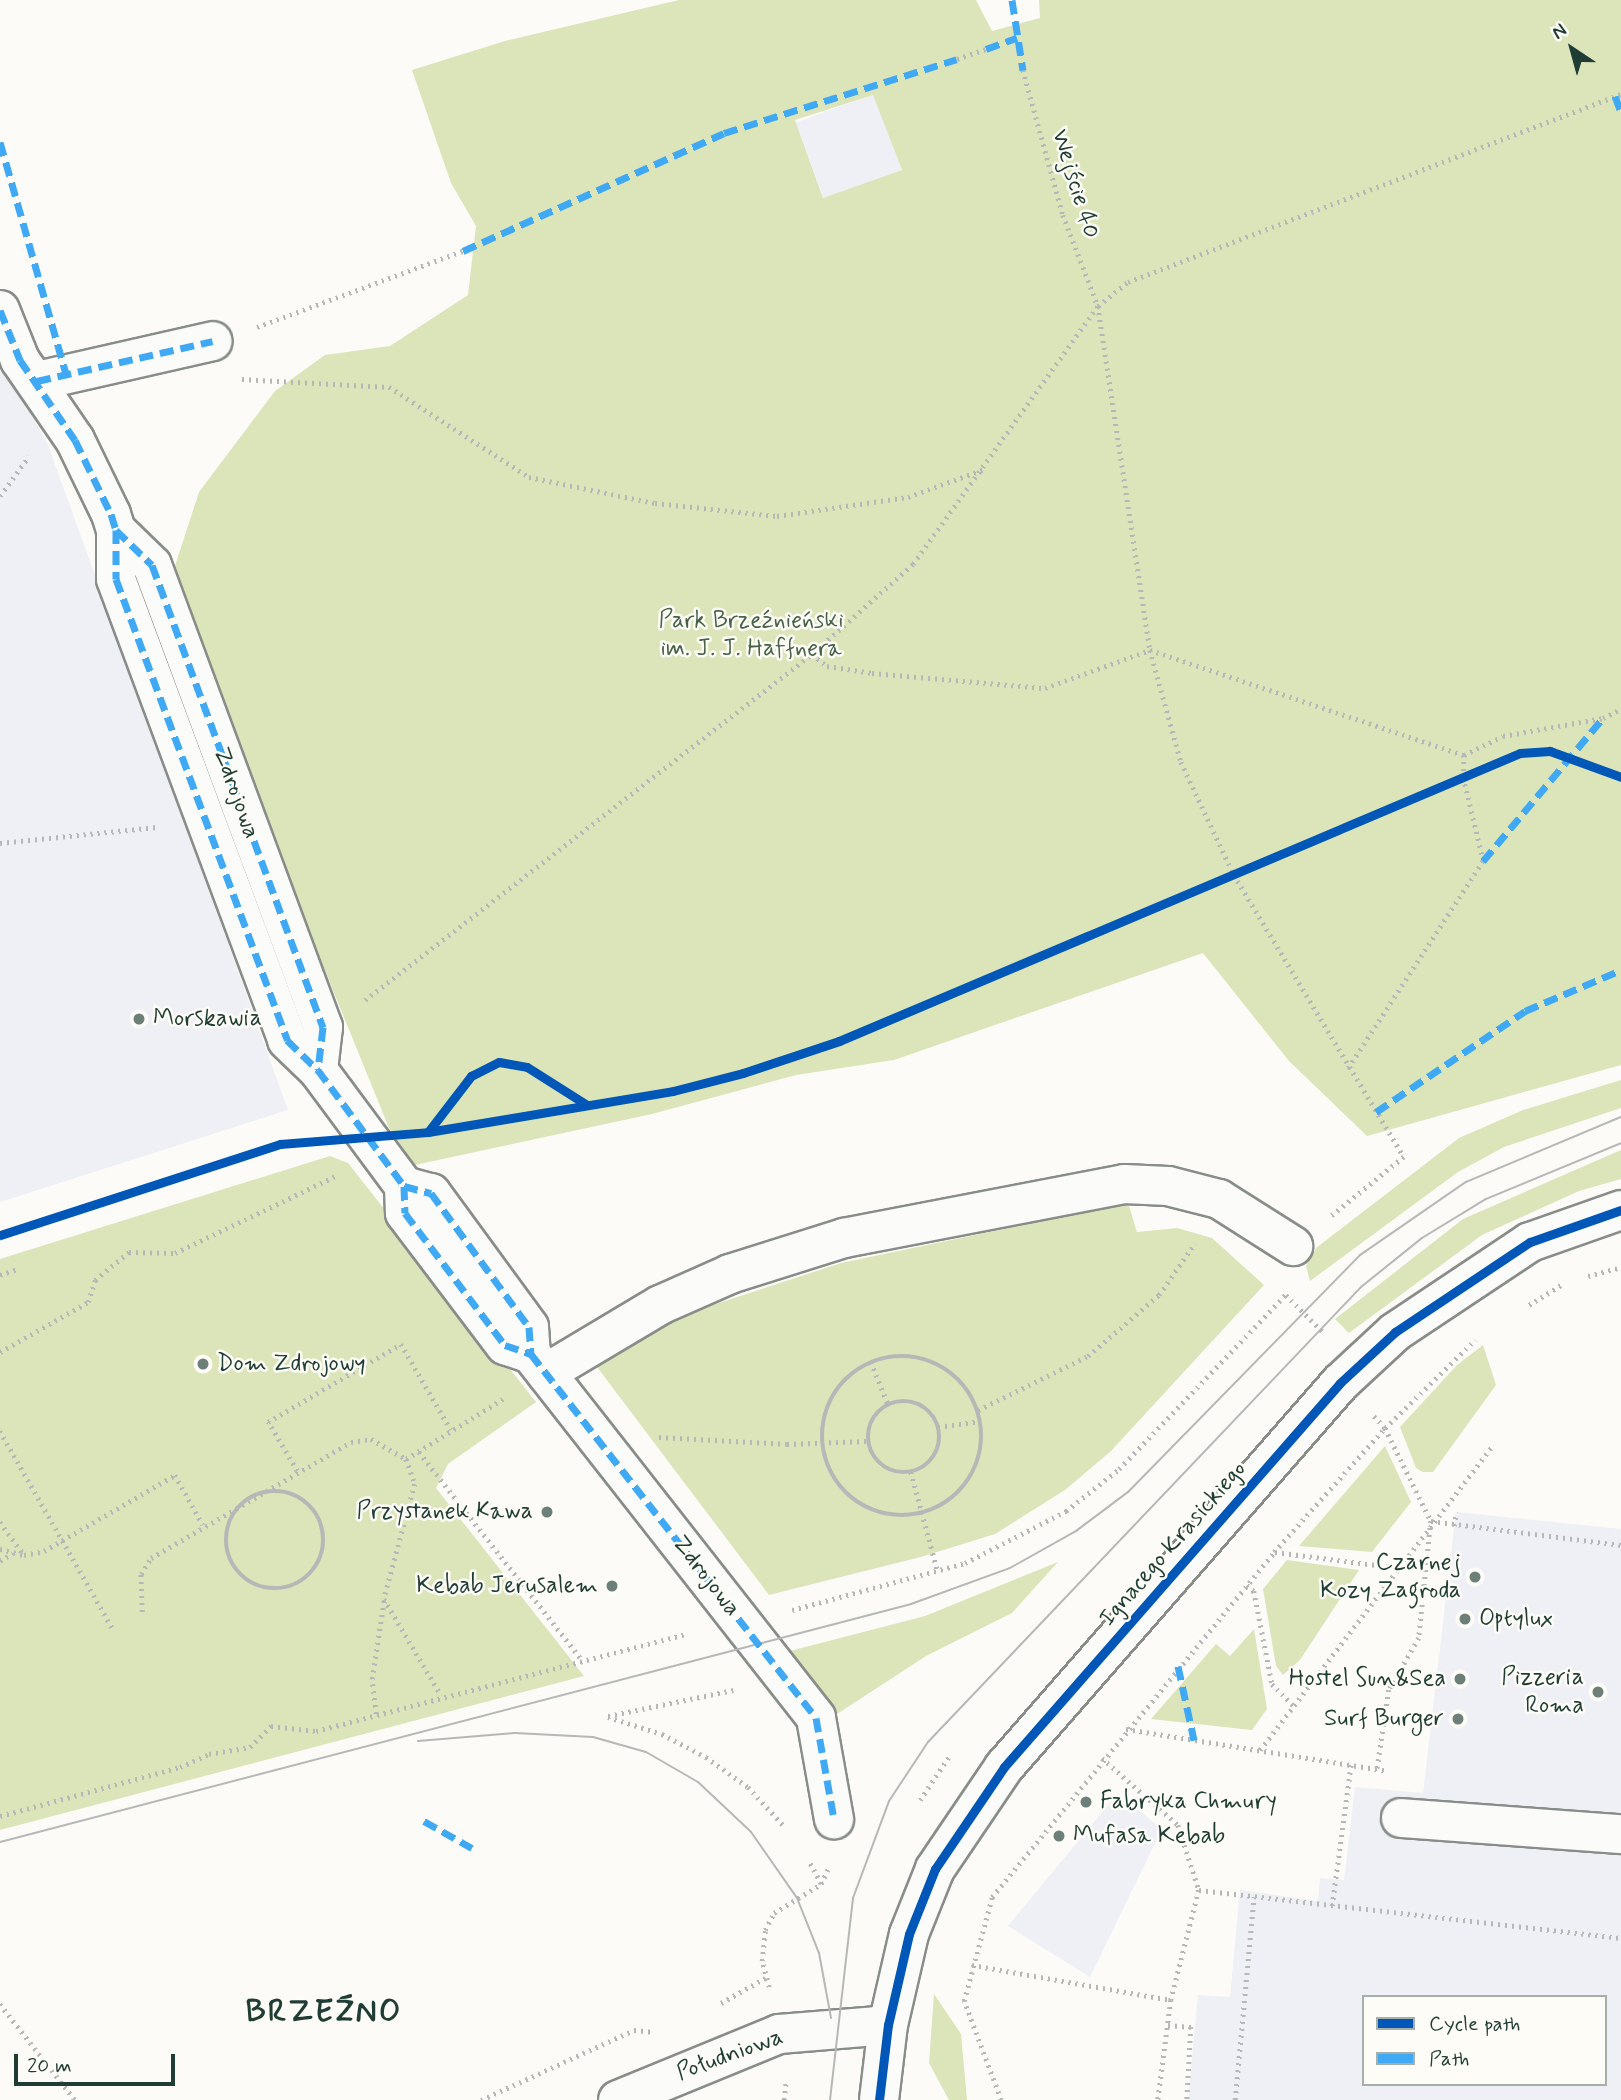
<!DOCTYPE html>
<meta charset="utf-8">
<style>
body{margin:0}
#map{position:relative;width:1621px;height:2100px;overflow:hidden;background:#fcfbf8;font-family:Mynerve,sans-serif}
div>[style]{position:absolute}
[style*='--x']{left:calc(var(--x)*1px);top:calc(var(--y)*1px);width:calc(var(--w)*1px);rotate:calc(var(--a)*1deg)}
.built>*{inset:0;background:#eef0f5;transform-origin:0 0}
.green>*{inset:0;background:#dce5ba}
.path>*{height:4.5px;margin-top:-2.25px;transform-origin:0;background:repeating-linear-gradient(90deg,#b5b8b6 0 2px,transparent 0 7px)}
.path>.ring{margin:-2.25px;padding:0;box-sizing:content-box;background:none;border:4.5px solid #b5b8b6;border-radius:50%}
.roads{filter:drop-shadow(2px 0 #888d8a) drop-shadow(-2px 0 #888d8a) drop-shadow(0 2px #888d8a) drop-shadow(0 -2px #888d8a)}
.minor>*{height:38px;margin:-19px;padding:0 19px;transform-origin:19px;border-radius:19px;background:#fbfbf9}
.tram>*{height:2px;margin:-1px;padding:0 1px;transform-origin:1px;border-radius:1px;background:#b5b8b6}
.quiet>*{height:7px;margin-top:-3.5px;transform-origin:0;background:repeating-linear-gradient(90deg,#3fa9f5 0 14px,transparent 0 21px)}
.cycleway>*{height:9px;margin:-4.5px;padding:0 4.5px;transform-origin:4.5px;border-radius:4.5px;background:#0057b8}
.dots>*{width:19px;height:19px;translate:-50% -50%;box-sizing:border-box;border:4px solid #fdfcf7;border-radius:50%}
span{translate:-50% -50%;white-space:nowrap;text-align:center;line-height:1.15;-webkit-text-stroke:5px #fdfcf7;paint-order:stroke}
.street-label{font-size:24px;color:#1f3d34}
.park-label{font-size:24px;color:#486249}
.poi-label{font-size:24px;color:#1f3d34}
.left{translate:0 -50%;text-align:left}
.right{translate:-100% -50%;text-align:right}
.district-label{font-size:32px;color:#1f3d34;font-weight:700;letter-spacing:2px}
.legend{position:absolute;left:1362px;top:1995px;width:245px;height:91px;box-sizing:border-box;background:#fdfcf7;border:2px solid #a4b0a9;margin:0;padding:9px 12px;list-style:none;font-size:21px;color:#1f3d34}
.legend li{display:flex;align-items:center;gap:14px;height:35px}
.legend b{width:35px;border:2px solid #a4b0a9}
.north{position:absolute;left:1537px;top:14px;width:70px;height:70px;-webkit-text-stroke:5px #fdfcf7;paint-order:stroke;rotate:324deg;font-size:19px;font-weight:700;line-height:28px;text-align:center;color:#1f3d34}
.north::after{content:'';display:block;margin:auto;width:24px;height:32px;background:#1f3d34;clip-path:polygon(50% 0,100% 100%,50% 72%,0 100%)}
.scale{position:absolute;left:14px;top:2054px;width:161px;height:32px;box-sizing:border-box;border:4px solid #1f3d34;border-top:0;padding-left:9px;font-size:21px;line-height:24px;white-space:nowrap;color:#1f3d34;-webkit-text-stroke:5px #fdfcf7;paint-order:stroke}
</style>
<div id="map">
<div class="built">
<div style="left:874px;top:94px;width:81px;height:83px;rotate:70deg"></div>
<div style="clip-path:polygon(0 372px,8px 372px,48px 445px,288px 1110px,0 1202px)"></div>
<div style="clip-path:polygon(evenodd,1456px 1512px,1621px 1529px,1621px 2100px,1188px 2100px,1198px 1995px,1230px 1997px,1240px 1890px,1318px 1901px,1320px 1878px,1344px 1880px,1355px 1787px,1423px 1793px,1456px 1512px,1364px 1997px,1605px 1997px,1605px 2084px,1364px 2084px,1364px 1997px)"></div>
<div style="clip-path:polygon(1118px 1793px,1162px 1829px,1090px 1977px,1008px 1926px)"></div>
</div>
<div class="green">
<div style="clip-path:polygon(evenodd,679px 0,976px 0,992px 31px,1040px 18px,1039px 0,1621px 0,1621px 1065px,1367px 1136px,1289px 1061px,1203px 953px,894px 1060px,796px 1075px,652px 1114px,415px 1165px,389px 1128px,234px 747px,172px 575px,199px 492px,275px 391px,325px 355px,390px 346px,468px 295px,476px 226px,451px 183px,412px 70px,505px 41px,679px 0,873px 95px,902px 170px,823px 198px,795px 120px,873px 95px)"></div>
<div style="clip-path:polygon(1621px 1080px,1621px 1108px,1504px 1147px,1458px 1172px,1310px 1281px,1306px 1266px,1316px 1248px,1459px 1138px,1523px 1110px)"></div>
<div style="clip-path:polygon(1621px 1150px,1621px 1179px,1579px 1191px,1482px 1235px,1349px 1333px,1335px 1319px,1463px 1219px)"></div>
<div style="clip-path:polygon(330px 1156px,348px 1163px,536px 1402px,448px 1464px,436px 1488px,584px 1676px,0 1830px,0 1259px)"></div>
<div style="clip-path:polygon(1128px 1203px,1137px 1232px,1177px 1228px,1212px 1238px,1264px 1285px,1111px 1451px,1065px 1490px,995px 1534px,921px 1557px,769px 1595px,594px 1363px,676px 1317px,841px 1263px)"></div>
<div style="clip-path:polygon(1483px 1345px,1496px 1385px,1433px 1472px,1423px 1472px,1416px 1468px,1400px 1427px,1457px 1365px)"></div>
<div style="clip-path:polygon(1385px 1446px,1411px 1502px,1372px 1552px,1299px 1546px)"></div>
<div style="clip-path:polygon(1287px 1560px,1359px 1570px,1300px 1660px,1283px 1675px,1276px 1666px,1263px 1589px)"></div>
<div style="clip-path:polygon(1058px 1562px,1012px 1613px,926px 1656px,837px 1714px,790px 1651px,925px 1616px)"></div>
<div style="clip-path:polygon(1254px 1629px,1267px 1709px,1252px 1730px,1151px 1719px,1216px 1644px,1230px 1656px)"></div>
<div style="clip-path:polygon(934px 1994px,961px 2034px,967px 2100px,949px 2100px,929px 2063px)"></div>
</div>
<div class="path">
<div style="--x:957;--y:59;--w:31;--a:-19"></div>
<div style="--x:1023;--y:70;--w:150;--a:74.6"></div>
<div style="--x:1063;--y:215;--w:97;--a:69"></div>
<div style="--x:1098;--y:306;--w:348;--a:81.4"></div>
<div style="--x:1150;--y:650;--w:116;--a:74.5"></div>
<div style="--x:1181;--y:762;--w:125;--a:64.9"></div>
<div style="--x:1234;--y:875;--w:329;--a:58.9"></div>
<div style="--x:1404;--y:1157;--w:97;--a:140.9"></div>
<div style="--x:257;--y:327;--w:220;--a:-20.3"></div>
<div style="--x:242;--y:379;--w:147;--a:3.1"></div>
<div style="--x:389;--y:387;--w:166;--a:32.7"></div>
<div style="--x:529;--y:477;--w:129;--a:11.7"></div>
<div style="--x:655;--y:503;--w:123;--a:6.1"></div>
<div style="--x:777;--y:516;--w:132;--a:-8.3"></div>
<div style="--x:908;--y:497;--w:82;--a:-20"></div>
<div style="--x:0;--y:496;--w:49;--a:-54.1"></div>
<div style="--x:812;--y:654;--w:19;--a:39"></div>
<div style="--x:827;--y:666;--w:46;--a:8.8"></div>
<div style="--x:872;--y:673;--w:174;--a:5"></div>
<div style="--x:1045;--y:688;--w:112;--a:-19.9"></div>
<div style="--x:1150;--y:650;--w:331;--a:18.5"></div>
<div style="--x:1464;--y:755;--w:43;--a:-26"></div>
<div style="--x:1503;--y:736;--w:102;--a:-10.2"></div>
<div style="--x:1603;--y:718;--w:20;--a:-27"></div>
<div style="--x:0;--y:843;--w:158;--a:-5.8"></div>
<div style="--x:365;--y:1000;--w:565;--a:-37.74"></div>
<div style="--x:812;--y:654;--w:135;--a:-41.7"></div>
<div style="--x:913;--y:564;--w:317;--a:-54.4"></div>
<div style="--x:1098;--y:306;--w:38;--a:-39"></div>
<div style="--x:1128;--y:282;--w:528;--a:-20.87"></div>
<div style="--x:1348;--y:1068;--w:247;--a:-56.9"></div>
<div style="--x:1483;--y:861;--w:85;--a:-103.5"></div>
<div style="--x:1463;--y:778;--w:23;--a:-88"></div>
<div style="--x:0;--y:1275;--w:21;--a:-19"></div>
<div style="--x:1588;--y:1276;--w:34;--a:-15"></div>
<div style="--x:1286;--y:1295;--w:55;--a:45"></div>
<div style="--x:1529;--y:1305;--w:40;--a:-32"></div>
<div style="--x:0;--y:1352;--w:101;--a:-29.6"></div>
<div style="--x:88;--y:1302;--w:23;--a:-72"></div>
<div style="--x:95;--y:1280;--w:44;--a:-39.5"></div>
<div style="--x:129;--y:1252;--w:46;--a:1.2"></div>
<div style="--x:175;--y:1253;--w:178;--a:-25.6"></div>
<div class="ring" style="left:822px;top:1356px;width:155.5px;height:155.5px"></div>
<div style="--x:871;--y:1362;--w:45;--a:68"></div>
<div class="ring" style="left:868px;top:1401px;width:67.5px;height:67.5px"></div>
<div style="--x:978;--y:1410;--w:123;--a:-26.1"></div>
<div style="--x:1088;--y:1356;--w:94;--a:-40.7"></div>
<div style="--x:1159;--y:1295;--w:63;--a:-55.3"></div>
<div style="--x:1374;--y:1416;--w:16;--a:47"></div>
<div style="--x:1385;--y:1428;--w:104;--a:63.7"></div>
<div style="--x:1431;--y:1521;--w:118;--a:95.9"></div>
<div style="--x:1419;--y:1638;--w:60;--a:120"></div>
<div style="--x:1389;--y:1690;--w:81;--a:98.5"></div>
<div style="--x:938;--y:1427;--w:43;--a:-7.9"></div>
<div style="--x:0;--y:1431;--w:228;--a:60.3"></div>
<div style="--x:659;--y:1437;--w:128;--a:3.1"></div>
<div style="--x:787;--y:1444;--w:80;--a:-2.1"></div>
<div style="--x:419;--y:1452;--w:264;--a:51.9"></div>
<div style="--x:406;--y:1459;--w:118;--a:-31.8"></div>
<div style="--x:297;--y:1471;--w:57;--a:-120.6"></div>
<div style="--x:268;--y:1422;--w:154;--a:-30.4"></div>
<div style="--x:401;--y:1344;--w:99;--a:59.8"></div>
<div style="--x:911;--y:1472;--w:104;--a:74.9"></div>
<div class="ring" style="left:226px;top:1491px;width:93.5px;height:93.5px"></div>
<div style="--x:1431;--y:1521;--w:192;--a:7.2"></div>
<div style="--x:0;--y:1522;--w:41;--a:54"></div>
<div style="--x:1454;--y:1526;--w:14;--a:-82"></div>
<div style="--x:0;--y:1549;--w:25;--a:14"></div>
<div style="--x:24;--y:1555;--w:20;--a:-11"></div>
<div style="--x:44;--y:1551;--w:151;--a:-30.1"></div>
<div style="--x:175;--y:1475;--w:57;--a:60.8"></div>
<div style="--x:1275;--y:1552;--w:125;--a:7.4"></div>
<div style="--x:0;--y:1561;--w:15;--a:-32"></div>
<div style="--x:1247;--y:1585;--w:9;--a:41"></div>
<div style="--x:1254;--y:1591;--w:95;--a:79"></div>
<div style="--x:1272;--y:1684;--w:31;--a:45"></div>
<div style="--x:792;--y:1610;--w:179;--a:-15.2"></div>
<div style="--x:965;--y:1563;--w:114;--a:-27.2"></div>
<div style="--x:1066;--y:1511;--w:68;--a:-38.4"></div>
<div style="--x:1119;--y:1469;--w:242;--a:-46.3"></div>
<div style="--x:142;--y:1612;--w:38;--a:-92"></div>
<div style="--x:141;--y:1574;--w:19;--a:-58"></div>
<div style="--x:151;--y:1558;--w:231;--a:-30.1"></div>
<div style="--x:351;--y:1442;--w:20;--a:-9"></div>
<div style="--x:371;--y:1439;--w:40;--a:29.7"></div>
<div style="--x:406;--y:1459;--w:27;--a:70"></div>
<div style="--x:415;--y:1484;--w:119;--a:105.1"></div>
<div style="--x:384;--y:1599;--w:112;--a:59.3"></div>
<div style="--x:376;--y:1714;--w:35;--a:-97"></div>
<div style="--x:372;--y:1679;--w:79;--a:-81.3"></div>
<div style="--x:608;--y:1716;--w:128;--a:-11.7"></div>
<div style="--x:608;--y:1717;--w:57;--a:17.5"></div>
<div style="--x:662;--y:1734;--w:50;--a:27.6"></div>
<div style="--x:706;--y:1757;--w:52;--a:35.5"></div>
<div style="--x:748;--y:1787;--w:54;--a:47.2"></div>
<div style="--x:1126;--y:1729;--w:264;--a:9.1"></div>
<div style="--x:1260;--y:1750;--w:384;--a:-52.6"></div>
<div style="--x:1102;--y:1758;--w:101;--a:41.4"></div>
<div style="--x:1178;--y:1825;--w:68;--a:72.1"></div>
<div style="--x:1199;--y:1890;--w:114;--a:104.3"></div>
<div style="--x:1171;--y:2000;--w:101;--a:97.4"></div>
<div style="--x:920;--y:1800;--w:54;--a:-56.3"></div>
<div style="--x:0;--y:1816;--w:187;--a:-15.2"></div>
<div style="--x:180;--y:1767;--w:32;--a:-24"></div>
<div style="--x:209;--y:1754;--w:42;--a:-9.7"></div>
<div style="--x:250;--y:1747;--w:30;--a:-45"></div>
<div style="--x:271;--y:1726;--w:45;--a:6.3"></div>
<div style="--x:316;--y:1731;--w:383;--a:-14.7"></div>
<div style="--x:821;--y:1884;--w:19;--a:-65"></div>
<div style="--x:1199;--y:1890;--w:425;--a:6.5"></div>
<div style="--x:1332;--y:1906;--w:143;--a:-82.4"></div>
<div style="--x:972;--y:1965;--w:202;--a:10"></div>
<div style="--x:769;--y:1987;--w:27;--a:-105"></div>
<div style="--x:762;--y:1961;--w:31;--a:-84"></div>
<div style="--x:765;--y:1930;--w:19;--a:-62"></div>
<div style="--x:774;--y:1913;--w:55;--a:-31.7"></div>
<div style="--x:821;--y:1884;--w:27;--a:-118"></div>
<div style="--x:721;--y:2003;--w:53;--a:-29.5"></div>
<div style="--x:0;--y:2004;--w:122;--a:52"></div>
<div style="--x:1168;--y:2025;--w:23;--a:5"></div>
<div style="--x:1191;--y:2027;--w:73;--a:93.1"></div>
<div style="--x:481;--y:2100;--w:168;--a:-24.6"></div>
<div style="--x:634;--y:2030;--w:20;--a:6"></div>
<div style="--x:784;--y:2100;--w:19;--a:-84"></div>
<div style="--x:1001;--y:2100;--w:106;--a:-110.5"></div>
<div style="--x:964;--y:2001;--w:108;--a:-74.9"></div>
<div style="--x:992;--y:1897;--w:446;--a:-50.7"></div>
<div style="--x:1274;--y:1552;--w:166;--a:-48.2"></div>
<div style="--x:1385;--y:1428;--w:126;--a:-44.4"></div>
<div style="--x:1235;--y:2100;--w:204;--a:-84.7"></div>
</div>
<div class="roads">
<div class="minor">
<div style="--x:0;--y:310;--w:54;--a:68.2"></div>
<div style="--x:20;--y:360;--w:97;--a:55.5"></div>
<div style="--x:75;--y:440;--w:82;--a:64.1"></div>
<div style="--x:111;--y:514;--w:17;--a:73"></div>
<div style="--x:116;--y:530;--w:49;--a:90"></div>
<div style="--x:116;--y:579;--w:492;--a:69.6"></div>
<div style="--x:287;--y:1040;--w:43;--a:44.1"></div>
<div style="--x:318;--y:1070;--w:144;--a:53.4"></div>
<div style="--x:404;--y:1186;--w:27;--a:88"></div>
<div style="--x:405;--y:1213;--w:166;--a:52.9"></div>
<div style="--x:505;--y:1345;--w:28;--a:19"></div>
<div style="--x:37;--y:381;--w:180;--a:-12.8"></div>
<div style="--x:116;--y:530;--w:50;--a:44.2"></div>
<div style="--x:152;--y:565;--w:493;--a:69.7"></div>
<div style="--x:323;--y:1027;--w:43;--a:96.6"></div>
<div style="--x:404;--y:1186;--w:28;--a:15"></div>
<div style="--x:431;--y:1193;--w:166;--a:53.8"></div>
<div style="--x:529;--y:1327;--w:27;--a:86"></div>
<div style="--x:531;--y:1354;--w:462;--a:51.9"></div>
<div style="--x:816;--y:1718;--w:103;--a:79.9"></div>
<div style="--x:546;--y:1373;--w:133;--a:-30.8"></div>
<div style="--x:660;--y:1305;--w:77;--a:-23.9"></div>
<div style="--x:730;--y:1274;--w:120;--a:-17.5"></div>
<div style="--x:844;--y:1238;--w:285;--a:-10.9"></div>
<div style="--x:1124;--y:1184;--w:44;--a:2.6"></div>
<div style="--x:1168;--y:1186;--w:53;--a:14.3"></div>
<div style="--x:1219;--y:1199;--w:88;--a:32.4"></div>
<div style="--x:1401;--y:1818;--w:221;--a:4.2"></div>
<div style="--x:618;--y:2100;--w:174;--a:-22.3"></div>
<div style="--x:779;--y:2034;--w:109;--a:-4.7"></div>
<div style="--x:879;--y:2100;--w:76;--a:-83.2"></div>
<div style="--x:888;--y:2025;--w:93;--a:-77"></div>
<div style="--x:909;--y:1934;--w:70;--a:-68.2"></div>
<div style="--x:935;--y:1869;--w:123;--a:-55.9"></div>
<div style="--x:1004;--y:1767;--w:510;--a:-48.81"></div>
<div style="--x:1340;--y:1383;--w:75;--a:-42.8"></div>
<div style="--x:1395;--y:1332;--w:162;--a:-33.7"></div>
<div style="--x:1530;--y:1242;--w:96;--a:-19.4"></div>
</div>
</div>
<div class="tram">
<div style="--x:418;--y:1741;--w:97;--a:-4.7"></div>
<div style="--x:515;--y:1733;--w:78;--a:2.9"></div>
<div style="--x:593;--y:1737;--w:55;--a:15.8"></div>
<div style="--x:646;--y:1752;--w:60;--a:30"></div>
<div style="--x:698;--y:1782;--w:73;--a:43.3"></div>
<div style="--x:751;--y:1832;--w:80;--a:55.1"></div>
<div style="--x:797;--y:1898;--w:59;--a:68.2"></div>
<div style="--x:819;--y:1953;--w:66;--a:79.5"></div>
<div style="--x:0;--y:1842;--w:942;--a:-14.64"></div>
<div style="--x:911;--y:1604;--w:105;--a:-20"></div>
<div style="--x:1010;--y:1568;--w:76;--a:-29.3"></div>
<div style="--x:1076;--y:1531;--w:65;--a:-36.9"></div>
<div style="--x:1128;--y:1492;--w:332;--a:-45.6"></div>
<div style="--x:1360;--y:1255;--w:129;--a:-34.6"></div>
<div style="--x:1466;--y:1182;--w:168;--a:-22.8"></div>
<div style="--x:830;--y:2100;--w:203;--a:-83.5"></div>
<div style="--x:853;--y:1898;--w:103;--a:-69.6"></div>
<div style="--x:889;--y:1801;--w:71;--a:-56.5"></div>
<div style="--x:928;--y:1742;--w:628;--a:-46.42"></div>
<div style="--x:1361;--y:1287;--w:78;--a:-38.8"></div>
<div style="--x:1422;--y:1238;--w:75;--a:-31.4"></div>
<div style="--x:1486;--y:1199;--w:146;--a:-22.5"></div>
</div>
<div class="quiet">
<div style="--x:1012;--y:0;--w:71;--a:81.1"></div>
<div style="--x:986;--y:49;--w:33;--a:-20"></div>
<div style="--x:1615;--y:96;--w:17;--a:69"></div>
<div style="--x:0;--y:142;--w:241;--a:74.1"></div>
<div style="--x:463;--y:251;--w:286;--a:-24.3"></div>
<div style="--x:724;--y:133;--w:244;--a:-17.6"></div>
<div style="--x:0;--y:310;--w:54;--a:68.2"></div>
<div style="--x:20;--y:360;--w:97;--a:55.5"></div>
<div style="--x:75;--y:440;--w:82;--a:64.1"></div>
<div style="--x:111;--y:514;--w:17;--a:73"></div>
<div style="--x:116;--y:530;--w:49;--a:90"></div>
<div style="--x:116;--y:579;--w:492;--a:69.6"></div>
<div style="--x:287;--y:1040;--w:43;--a:44.1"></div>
<div style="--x:318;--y:1070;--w:144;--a:53.4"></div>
<div style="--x:404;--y:1186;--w:27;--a:88"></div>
<div style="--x:405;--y:1213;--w:166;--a:52.9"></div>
<div style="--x:505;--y:1345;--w:28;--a:19"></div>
<div style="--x:37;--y:381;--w:180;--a:-12.8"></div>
<div style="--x:116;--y:530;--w:50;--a:44.2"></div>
<div style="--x:152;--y:565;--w:493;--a:69.7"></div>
<div style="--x:323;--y:1027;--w:43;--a:96.6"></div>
<div style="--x:1483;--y:861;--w:187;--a:-50"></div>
<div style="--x:1376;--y:1112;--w:180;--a:-34.1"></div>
<div style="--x:1525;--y:1011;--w:104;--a:-23.1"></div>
<div style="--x:404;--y:1186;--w:28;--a:15"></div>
<div style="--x:431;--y:1193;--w:166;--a:53.8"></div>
<div style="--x:529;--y:1327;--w:27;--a:86"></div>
<div style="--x:531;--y:1354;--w:462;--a:51.9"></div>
<div style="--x:816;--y:1718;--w:103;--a:79.9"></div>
<div style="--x:1178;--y:1666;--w:76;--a:77.8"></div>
<div style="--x:424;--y:1821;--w:55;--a:29.4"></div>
</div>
<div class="cycleway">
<div style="--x:428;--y:1132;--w:71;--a:-52.5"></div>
<div style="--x:471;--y:1076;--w:31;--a:-27"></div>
<div style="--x:499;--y:1062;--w:28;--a:10"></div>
<div style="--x:527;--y:1067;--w:71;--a:32.3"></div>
<div style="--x:0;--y:1235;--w:294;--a:-18"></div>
<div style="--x:280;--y:1144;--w:148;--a:-4.6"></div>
<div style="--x:428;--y:1132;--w:248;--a:-9.5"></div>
<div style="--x:673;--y:1091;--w:72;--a:-14.4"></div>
<div style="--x:743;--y:1073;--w:101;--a:-18.4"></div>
<div style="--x:839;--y:1041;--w:739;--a:-22.92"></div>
<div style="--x:1520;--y:753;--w:30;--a:-4"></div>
<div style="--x:1550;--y:751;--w:76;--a:20.1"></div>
<div style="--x:879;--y:2100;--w:76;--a:-83.2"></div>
<div style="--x:888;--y:2025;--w:93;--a:-77"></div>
<div style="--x:909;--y:1934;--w:70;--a:-68.2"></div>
<div style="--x:935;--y:1869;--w:123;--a:-55.9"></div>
<div style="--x:1004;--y:1767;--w:510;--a:-48.81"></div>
<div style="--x:1340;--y:1383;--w:75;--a:-42.8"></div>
<div style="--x:1395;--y:1332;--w:162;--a:-33.7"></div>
<div style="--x:1530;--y:1242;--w:96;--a:-19.4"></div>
</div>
<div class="dots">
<div style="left:139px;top:1019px;background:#6c8079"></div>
<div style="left:203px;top:1364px;background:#6c8079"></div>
<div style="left:547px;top:1512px;background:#6c8079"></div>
<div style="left:1475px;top:1577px;background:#6c8079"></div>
<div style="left:612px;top:1586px;background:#6c8079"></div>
<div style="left:1465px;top:1619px;background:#6c8079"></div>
<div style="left:1460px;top:1679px;background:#6c8079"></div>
<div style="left:1598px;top:1692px;background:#6c8079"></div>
<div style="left:1458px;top:1719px;background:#6c8079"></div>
<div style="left:1086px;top:1802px;background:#6c8079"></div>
<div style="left:1059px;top:1836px;background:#6c8079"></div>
</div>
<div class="street-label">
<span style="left:1075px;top:184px;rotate:73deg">Wejście 40</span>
<span style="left:236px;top:793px;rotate:70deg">Zdrojowa</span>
<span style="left:1173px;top:1544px;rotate:-49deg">Ignacego Krasickiego</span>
<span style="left:706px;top:1576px;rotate:52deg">Zdrojowa</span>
<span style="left:730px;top:2055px;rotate:-20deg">Południowa</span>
</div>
<div class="park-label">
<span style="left:751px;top:635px">Park Brzeźnieński<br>im. J. J. Haffnera</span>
</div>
<div class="poi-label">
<span class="left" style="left:153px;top:1019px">Morskawia</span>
<span class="left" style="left:217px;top:1364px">Dom Zdrojowy</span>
<span class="right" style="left:533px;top:1512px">Przystanek Kawa</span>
<span class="right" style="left:1461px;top:1577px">Czarnej<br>Kozy Zagroda</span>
<span class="right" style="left:598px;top:1586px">Kebab Jerusalem</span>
<span class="left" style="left:1479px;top:1619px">Optylux</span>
<span class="right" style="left:1584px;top:1692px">Pizzeria<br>Roma</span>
<span class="right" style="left:1446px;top:1679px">Hostel Sun&amp;Sea</span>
<span class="right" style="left:1444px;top:1719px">Surf Burger</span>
<span class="left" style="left:1100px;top:1802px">Fabryka Chmury</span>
<span class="left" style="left:1073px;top:1836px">Mufasa Kebab</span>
</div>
<div class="district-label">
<span style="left:324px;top:2012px">BRZEŹNO</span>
</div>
<ul class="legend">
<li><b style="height:9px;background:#0057b8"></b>Cycle path</li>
<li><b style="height:9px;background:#3fa9f5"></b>Path</li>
</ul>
<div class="north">N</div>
<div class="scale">20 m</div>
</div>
